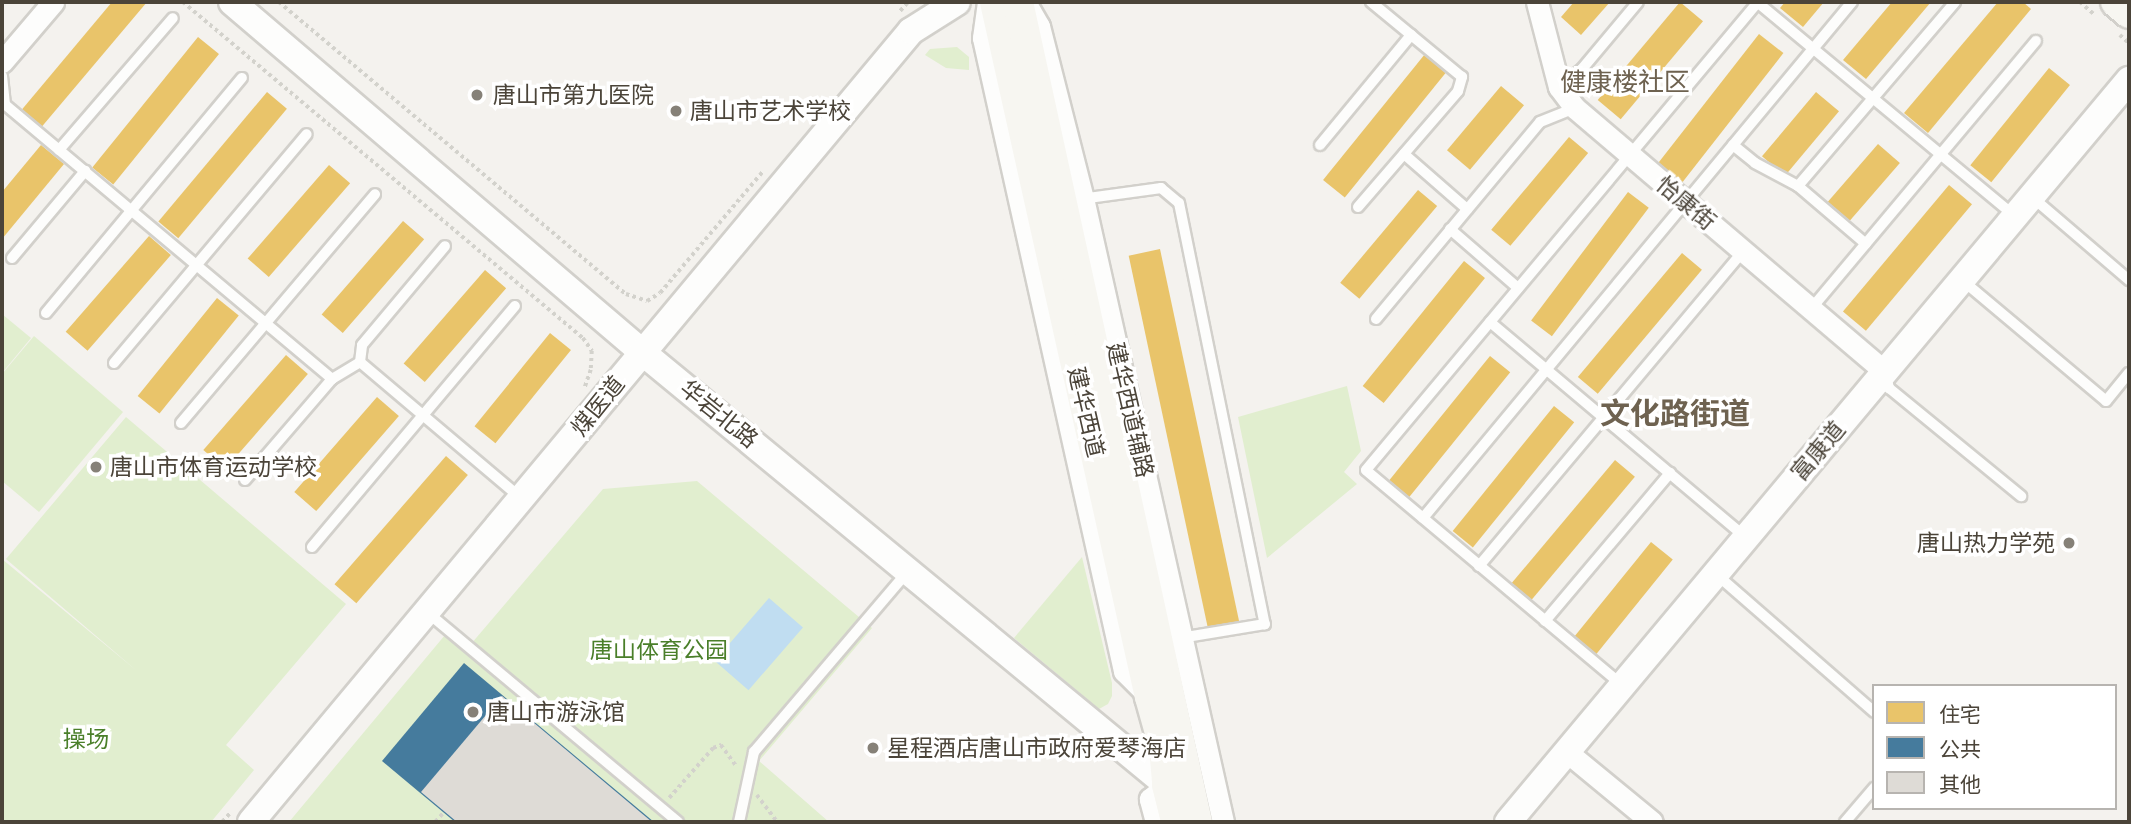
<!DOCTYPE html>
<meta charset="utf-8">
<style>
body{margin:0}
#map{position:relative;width:2131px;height:824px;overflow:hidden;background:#f4f2ee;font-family:Inter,"Noto Sans SC",sans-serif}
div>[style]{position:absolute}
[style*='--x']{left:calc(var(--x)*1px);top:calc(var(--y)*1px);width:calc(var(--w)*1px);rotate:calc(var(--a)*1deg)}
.green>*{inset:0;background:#e1eecf}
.water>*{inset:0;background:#c0ddf1;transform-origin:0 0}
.homes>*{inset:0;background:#e9c46a;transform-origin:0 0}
.public>*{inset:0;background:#457b9d}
.building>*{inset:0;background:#dedbd6}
.path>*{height:3.5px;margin-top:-1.75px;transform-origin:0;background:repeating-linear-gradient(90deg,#d3d2cc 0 3.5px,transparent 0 7px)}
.roads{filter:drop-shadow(2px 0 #d2d0cb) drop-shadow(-2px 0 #d2d0cb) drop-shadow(0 2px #d2d0cb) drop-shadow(0 -2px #d2d0cb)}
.service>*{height:10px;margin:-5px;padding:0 5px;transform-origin:5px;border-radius:5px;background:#fdfdfc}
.minor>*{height:21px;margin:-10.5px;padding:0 10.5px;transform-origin:10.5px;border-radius:10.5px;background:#fdfdfc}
.tertiary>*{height:26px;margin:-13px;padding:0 13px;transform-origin:13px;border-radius:13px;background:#fdfdfc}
.secondary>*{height:30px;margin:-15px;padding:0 15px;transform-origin:15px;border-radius:15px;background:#f7f6f1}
.dots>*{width:19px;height:19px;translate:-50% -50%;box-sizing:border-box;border:4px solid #fff;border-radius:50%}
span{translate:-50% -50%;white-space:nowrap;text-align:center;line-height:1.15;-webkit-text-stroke:7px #fff;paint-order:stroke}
.poi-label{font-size:23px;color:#4b4439}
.left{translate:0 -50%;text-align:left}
.right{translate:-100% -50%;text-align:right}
.street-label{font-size:23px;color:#4b4439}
.park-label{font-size:23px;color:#4a7f2a}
.quarter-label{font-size:26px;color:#6e6250}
.district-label{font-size:30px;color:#6e6250;font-weight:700}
.frame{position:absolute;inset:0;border:4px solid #4b4439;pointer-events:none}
.legend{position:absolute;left:1872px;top:684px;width:245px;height:126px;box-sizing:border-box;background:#fff;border:2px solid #b7b4b0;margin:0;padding:9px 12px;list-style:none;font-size:21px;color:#4b4439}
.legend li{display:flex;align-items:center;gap:14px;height:35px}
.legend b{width:35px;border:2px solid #b7b4b0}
</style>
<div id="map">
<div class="green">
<div style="clip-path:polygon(957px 47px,969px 57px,969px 70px,946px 68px,925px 55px,930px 49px)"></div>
<div style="clip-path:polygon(2px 314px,31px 338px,2px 373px)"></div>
<div style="clip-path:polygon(34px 336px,123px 412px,39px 512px,2px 481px,2px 374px)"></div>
<div style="clip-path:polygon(1347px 386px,1361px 451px,1344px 472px,1357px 484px,1267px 558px,1238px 417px)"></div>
<div style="clip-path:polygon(126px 417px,346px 604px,226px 745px,254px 770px,211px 822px,2px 822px,2px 559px,137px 671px,6px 559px)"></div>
<div style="clip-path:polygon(697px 481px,872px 628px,759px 761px,829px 822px,289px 822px,445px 635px,465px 651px,603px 489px)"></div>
<div style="clip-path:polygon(1082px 557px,1112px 683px,1112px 696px,1108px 704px,1099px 709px,1014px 638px)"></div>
</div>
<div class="water">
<div style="left:769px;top:598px;width:45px;height:83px;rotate:41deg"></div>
</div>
<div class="homes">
<div style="clip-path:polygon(112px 2px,147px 2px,39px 130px,19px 113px)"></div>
<div style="clip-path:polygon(1574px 2px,1610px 2px,1581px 35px,1561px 17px)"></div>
<div style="left:1680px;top:2px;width:30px;height:128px;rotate:40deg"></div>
<div style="clip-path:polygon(1785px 2px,1824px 2px,1803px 27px,1780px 8px)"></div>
<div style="clip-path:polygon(1892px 2px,1931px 2px,1866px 79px,1843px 60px)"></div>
<div style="clip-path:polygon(1998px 2px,2023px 2px,2031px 9px,1928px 133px,1904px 113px)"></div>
<div style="left:1759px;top:34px;width:31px;height:165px;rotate:38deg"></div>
<div style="left:198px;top:37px;width:27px;height:168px;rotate:39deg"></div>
<div style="left:1425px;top:54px;width:28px;height:162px;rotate:39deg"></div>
<div style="left:2049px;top:68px;width:27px;height:125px;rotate:39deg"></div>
<div style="left:1501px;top:86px;width:30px;height:84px;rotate:40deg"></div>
<div style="left:267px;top:92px;width:26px;height:169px;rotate:40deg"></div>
<div style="left:1816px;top:92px;width:30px;height:84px;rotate:40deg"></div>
<div style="left:1569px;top:137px;width:25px;height:121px;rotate:40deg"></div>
<div style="left:1878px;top:144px;width:29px;height:84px;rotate:41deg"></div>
<div style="clip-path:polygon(41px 145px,64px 164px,2px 239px,2px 192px)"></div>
<div style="left:329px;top:165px;width:28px;height:124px;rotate:41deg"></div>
<div style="left:1949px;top:185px;width:30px;height:165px;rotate:40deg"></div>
<div style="left:1418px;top:190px;width:25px;height:121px;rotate:40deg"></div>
<div style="left:1628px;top:192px;width:26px;height:161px;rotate:37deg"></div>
<div style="left:403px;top:221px;width:28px;height:124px;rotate:41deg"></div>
<div style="left:149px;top:236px;width:29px;height:127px;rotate:41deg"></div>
<div style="left:1160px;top:249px;width:381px;height:32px;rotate:78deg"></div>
<div style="left:1682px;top:253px;width:26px;height:162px;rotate:40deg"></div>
<div style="left:1464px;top:261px;width:27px;height:161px;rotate:39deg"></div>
<div style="left:485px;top:270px;width:28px;height:124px;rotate:41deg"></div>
<div style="left:217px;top:298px;width:28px;height:126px;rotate:39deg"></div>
<div style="left:550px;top:333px;width:27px;height:120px;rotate:39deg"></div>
<div style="left:286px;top:355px;width:29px;height:126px;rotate:41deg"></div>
<div style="left:1490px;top:356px;width:26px;height:161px;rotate:39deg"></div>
<div style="left:377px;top:397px;width:29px;height:126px;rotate:41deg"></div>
<div style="left:1554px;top:406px;width:26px;height:161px;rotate:39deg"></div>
<div style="left:446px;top:456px;width:29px;height:170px;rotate:41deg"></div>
<div style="left:1615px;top:460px;width:26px;height:162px;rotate:40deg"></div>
<div style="left:1651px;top:542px;width:28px;height:122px;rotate:39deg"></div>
</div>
<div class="public">
<div style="clip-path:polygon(464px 663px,654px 822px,455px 822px,382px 761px)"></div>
</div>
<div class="building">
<div style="clip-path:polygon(502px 696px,652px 822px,457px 822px,421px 792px)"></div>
</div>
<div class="path">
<div style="--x:183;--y:2;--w:522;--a:40.03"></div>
<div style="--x:583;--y:338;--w:16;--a:55"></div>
<div style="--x:592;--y:351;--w:19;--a:93"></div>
<div style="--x:591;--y:370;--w:18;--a:109"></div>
<div style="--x:279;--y:2;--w:454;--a:40.1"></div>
<div style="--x:626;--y:294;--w:22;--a:18"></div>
<div style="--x:647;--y:301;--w:15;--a:-32"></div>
<div style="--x:660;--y:293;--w:160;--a:-49.8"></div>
<div style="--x:2080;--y:2;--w:20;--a:41"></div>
<div style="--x:900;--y:11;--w:12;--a:-48"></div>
<div style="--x:2120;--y:35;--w:12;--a:42"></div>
<div style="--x:757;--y:795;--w:34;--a:53"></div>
<div style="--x:669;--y:798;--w:67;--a:-48.7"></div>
<div style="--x:713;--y:748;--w:9;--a:-21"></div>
<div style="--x:721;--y:745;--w:26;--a:54"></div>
<div style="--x:222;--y:822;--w:13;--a:-48"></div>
<div style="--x:435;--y:822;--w:12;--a:-48"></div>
</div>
<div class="roads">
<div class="service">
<div style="--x:1757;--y:2;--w:335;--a:39.7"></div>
<div style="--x:2;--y:76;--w:27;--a:84"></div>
<div style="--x:1559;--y:87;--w:29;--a:-38"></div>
<div style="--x:1582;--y:69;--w:87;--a:-50.1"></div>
<div style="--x:2;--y:102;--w:431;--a:40"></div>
<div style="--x:332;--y:379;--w:33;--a:-31"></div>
<div style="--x:360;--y:362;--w:212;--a:40.2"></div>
<div style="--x:1320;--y:145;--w:143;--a:-50.4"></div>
<div style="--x:1733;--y:145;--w:28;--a:39"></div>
<div style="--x:1755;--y:163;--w:49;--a:28.1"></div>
<div style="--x:1798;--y:186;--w:89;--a:40.5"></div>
<div style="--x:59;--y:150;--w:174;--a:-49.2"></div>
<div style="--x:1404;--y:154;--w:84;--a:41.1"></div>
<div style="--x:1798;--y:186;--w:242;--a:-49.5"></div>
<div style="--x:2032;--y:197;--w:128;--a:40.6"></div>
<div style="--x:1081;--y:199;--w:81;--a:-7.8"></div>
<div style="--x:1161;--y:188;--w:23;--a:40"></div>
<div style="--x:1179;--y:203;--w:430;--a:78.5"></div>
<div style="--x:1265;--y:624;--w:86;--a:170.6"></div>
<div style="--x:1358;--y:207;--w:153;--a:-49.2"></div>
<div style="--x:1458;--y:91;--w:15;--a:-74"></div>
<div style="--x:1462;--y:77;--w:118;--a:-140.5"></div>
<div style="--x:1450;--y:229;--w:90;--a:40.9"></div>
<div style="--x:12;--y:258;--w:114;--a:-50"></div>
<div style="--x:1962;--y:280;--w:188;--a:40"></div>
<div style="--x:2106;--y:401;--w:36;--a:-51"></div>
<div style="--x:1811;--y:309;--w:350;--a:-50"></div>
<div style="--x:46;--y:313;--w:306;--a:-50.2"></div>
<div style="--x:1376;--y:319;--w:256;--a:-50.2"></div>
<div style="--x:1540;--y:122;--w:38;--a:-22"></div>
<div style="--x:1490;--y:322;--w:334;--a:40.1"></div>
<div style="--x:360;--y:362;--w:17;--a:-83"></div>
<div style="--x:362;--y:345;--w:129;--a:-50"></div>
<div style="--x:114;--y:363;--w:299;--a:-49.9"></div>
<div style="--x:1885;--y:373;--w:16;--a:75"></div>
<div style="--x:1889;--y:388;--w:171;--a:39.3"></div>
<div style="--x:181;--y:423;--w:300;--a:-49.7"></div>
<div style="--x:245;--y:480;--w:133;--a:-49.3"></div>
<div style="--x:1423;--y:518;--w:671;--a:-50.26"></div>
<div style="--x:312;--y:547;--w:315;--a:-49.9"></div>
<div style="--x:1479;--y:566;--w:411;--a:-50"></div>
<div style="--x:1716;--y:574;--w:210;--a:41.1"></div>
<div style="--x:427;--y:612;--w:327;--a:39.9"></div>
<div style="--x:1545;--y:621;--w:194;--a:-49.8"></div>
<div style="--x:1622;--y:685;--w:334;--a:-140"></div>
<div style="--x:1366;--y:470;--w:610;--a:-50.05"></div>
<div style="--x:739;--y:822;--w:72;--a:-77.9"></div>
<div style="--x:754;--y:752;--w:238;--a:-49.6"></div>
<div style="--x:1845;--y:822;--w:45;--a:-49.5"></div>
</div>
<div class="minor">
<div style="--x:988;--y:2;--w:36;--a:98"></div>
<div style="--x:983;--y:38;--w:649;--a:77.44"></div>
<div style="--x:1124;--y:671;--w:37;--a:45"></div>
<div style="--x:1025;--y:2;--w:28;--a:60"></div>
<div style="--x:1039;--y:26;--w:178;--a:75.7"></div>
<div style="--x:1083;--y:198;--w:640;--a:77.35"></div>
<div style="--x:1537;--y:2;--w:88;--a:75.5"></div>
<div style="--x:1559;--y:87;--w:26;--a:53"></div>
<div style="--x:1575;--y:108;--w:407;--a:40.4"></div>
<div style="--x:2;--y:62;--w:79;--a:-49.6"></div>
<div style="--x:1567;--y:752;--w:110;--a:39.5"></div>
<div style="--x:1156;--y:822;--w:24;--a:-105"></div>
<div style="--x:1150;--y:799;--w:22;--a:-39"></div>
</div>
<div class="tertiary">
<div style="--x:232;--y:2;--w:539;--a:40.49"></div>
<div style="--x:642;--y:352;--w:695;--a:39.51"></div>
<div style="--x:251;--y:822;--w:1030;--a:-50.16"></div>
<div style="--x:911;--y:31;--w:54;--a:-32.2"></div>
<div style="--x:1508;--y:822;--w:968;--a:-50.07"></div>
</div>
<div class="secondary">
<div style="--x:995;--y:2;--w:712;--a:77.43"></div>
<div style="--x:1150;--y:697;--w:52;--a:74.4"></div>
<div style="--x:1164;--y:747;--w:38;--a:85"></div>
<div style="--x:1167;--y:785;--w:38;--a:76"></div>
<div style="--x:1018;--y:2;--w:839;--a:77.69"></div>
<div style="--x:2116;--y:2;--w:17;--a:40"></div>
</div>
</div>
<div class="dots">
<div style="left:477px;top:95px;background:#868178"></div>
<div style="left:676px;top:111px;background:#868178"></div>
<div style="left:96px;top:467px;background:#868178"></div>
<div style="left:2069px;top:543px;background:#868178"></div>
<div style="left:473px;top:712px;background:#868178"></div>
<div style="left:873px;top:748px;background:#868178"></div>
</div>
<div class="poi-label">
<span class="left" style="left:493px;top:95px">唐山市第九医院</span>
<span class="left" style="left:690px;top:111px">唐山市艺术学校</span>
<span class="left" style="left:110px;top:467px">唐山市体育运动学校</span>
<span class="right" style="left:2055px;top:543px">唐山热力学苑</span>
<span class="left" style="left:487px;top:712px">唐山市游泳馆</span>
<span class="left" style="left:887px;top:748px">星程酒店唐山市政府爱琴海店</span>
</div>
<div class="street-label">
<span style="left:1686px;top:203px;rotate:40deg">怡康街</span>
<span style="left:598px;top:406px;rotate:-51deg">煤医道</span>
<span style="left:1130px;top:410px;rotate:77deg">建华西道辅路</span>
<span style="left:1086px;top:412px;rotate:77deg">建华西道</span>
<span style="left:719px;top:414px;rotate:39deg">华岩北路</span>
<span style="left:1818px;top:451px;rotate:-50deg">富康道</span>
</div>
<div class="park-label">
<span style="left:659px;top:650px">唐山体育公园</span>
<span style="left:86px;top:739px">操场</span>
</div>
<div class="quarter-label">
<span style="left:1625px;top:82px">健康楼社区</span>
</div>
<div class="district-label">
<span style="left:1675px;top:413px">文化路街道</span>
</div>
<div class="frame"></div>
<ul class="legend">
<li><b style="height:19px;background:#e9c46a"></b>住宅</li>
<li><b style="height:19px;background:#457b9d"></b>公共</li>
<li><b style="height:19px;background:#dedbd6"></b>其他</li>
</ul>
</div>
